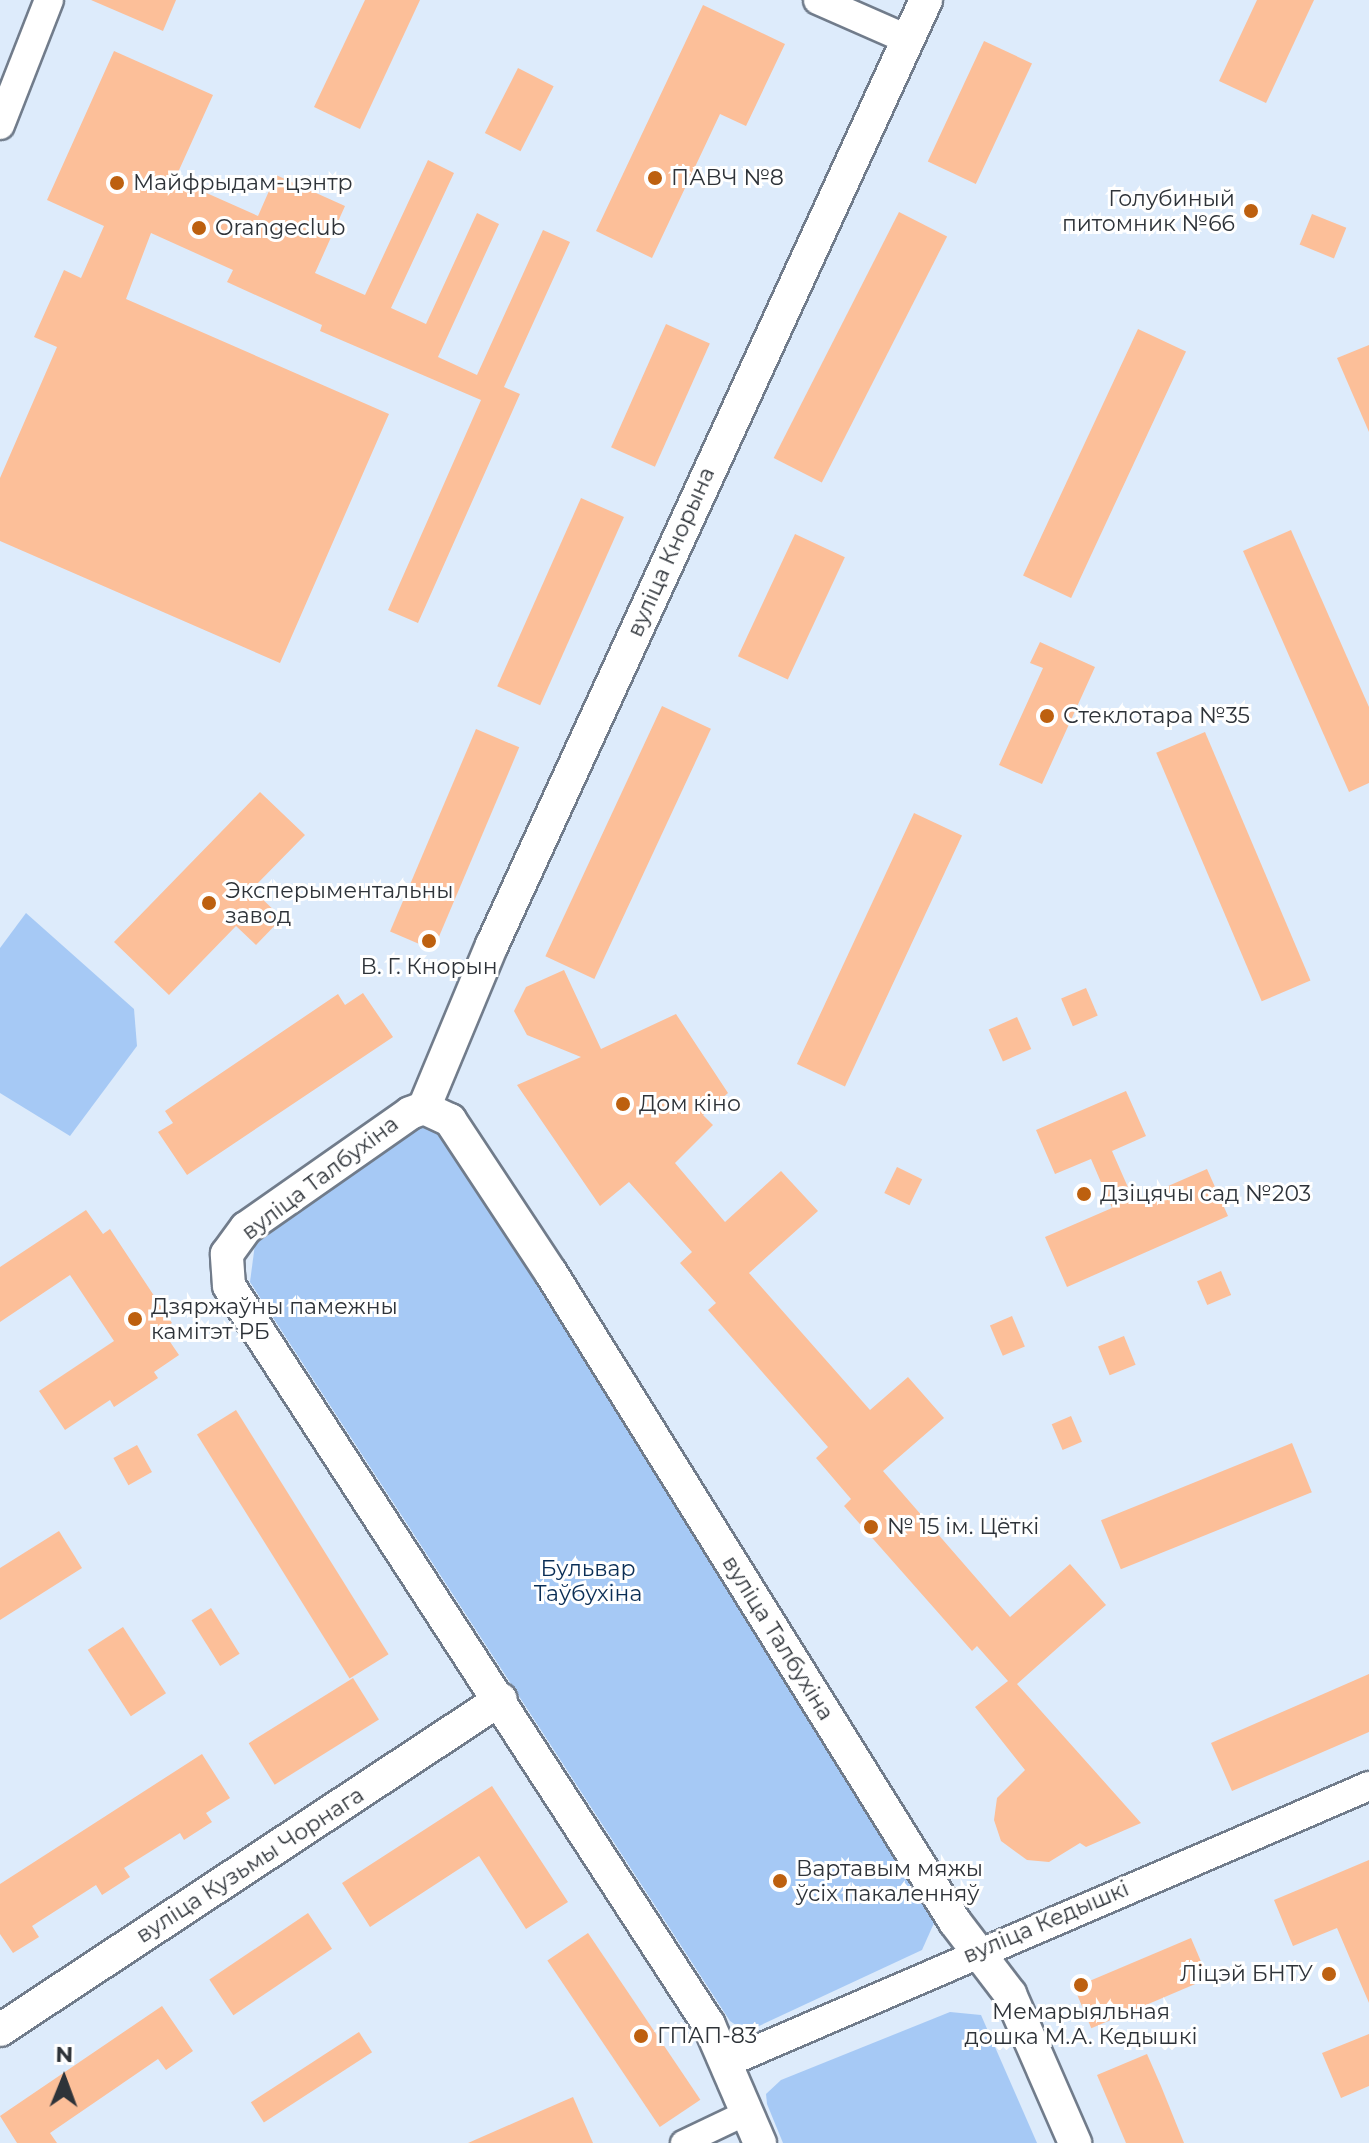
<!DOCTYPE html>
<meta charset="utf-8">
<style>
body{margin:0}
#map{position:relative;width:1369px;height:2143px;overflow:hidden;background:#ddebfb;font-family:Montserrat,sans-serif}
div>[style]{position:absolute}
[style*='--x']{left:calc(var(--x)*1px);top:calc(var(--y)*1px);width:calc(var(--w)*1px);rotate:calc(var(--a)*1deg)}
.green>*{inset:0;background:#a6c9f5}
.building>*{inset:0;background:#fcbf99;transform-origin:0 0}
.roads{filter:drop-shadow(2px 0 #717c8b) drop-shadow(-2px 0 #717c8b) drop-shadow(0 2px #717c8b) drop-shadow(0 -2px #717c8b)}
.minor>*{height:24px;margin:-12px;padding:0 12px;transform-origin:12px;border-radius:12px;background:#fff}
.tertiary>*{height:28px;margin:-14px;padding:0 14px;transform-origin:14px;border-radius:14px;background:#fff}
.secondary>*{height:32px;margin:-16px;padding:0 16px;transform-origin:16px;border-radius:16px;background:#fff}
.dots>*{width:22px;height:22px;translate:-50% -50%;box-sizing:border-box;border:4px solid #fff;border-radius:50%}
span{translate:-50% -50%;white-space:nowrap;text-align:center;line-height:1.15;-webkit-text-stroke:6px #fff;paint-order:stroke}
.poi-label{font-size:22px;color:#2e3339}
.left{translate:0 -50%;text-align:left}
.right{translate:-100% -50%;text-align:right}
.street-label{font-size:22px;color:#2e3339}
.park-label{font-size:22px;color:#0a2e56}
.north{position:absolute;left:24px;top:2039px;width:80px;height:80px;-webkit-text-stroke:6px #fff;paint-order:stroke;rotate:1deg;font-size:22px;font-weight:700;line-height:32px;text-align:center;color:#2e3339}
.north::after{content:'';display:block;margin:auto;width:28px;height:36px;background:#2e3339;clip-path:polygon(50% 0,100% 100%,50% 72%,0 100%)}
</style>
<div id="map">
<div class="green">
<div style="clip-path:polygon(26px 913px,134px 1009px,137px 1046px,70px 1136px,0 1093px,0 948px)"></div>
<div style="clip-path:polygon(422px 1126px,449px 1135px,729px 1573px,934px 1923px,922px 1950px,759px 2026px,743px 2030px,730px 2021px,250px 1282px,255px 1244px)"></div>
<div style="clip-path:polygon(950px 2012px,981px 2015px,1037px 2143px,783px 2143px,767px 2104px,766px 2094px,781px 2080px)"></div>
</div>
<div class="building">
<div style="clip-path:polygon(91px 0,176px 0,163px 31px)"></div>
<div style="clip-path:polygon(365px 0,420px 0,360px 129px,314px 107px)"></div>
<div style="clip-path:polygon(1257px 0,1314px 0,1266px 103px,1219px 81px)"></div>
<div style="clip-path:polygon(703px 5px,785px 44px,746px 126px,720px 114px,652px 258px,596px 231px)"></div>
<div style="left:984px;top:41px;width:53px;height:133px;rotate:25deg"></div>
<div style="clip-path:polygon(114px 51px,213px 95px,175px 179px,258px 216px,276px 175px,345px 206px,315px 273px,365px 295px,428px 160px,454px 173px,391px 308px,426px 324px,477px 213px,499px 224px,438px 357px,477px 375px,543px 230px,570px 242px,504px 387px,520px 394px,418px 623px,388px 610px,481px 400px,320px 331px,322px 325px,227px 282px,233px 270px,151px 233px,126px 299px,389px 414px,280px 663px,0 541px,0 478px,57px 347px,34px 337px,64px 270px,81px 278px,104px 226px,47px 200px)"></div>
<div style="left:518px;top:68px;width:40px;height:73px;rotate:27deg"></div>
<div style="left:899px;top:212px;width:54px;height:276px;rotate:27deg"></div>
<div style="left:1312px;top:214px;width:37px;height:33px;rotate:22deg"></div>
<div style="left:666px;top:324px;width:48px;height:135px;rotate:24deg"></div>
<div style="left:1138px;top:329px;width:53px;height:272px;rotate:25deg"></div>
<div style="clip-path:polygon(1369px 345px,1369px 432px,1337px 358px)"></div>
<div style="left:581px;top:498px;width:47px;height:206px;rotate:24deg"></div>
<div style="clip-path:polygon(1291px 530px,1369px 707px,1369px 783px,1349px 792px,1243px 551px)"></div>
<div style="left:795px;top:534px;width:55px;height:135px;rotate:25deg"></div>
<div style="clip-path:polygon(1040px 642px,1095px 667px,1042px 784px,999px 765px,1043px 668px,1030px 663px)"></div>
<div style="left:662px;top:706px;width:54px;height:276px;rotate:25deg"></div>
<div style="left:476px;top:729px;width:47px;height:220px;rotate:23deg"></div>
<div style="left:1205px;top:732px;width:270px;height:53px;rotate:67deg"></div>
<div style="clip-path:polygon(260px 792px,305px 835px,252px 889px,282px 918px,256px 945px,236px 926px,169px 995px,114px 942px)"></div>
<div style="left:914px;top:813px;width:53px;height:277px;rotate:25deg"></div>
<div style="clip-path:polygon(564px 970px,601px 1049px,676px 1014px,728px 1093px,703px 1115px,713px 1125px,675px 1163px,725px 1222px,781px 1171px,818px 1211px,749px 1273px,870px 1410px,908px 1377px,944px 1418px,883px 1471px,1010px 1617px,1070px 1564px,1106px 1605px,1017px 1684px,1141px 1823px,1086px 1847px,1080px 1843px,1049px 1862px,1027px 1860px,1001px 1841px,994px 1820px,997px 1798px,1025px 1770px,975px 1707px,1008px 1681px,977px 1646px,972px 1651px,844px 1506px,851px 1499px,816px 1458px,828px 1447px,708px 1310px,716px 1303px,680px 1263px,692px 1252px,629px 1182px,600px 1206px,517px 1085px,581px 1057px,527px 1035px,514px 1011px,526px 987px)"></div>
<div style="left:1086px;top:988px;width:30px;height:27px;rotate:67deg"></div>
<div style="clip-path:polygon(363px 993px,393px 1037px,187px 1175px,158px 1132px,173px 1123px,165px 1111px,338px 994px,345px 1005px)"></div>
<div style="left:1017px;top:1017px;width:35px;height:31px;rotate:66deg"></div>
<div style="clip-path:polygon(1126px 1091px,1146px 1136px,1112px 1151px,1134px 1201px,1207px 1169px,1228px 1216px,1067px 1287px,1045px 1237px,1112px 1208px,1091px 1159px,1055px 1174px,1036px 1130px)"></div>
<div style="left:897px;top:1167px;width:28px;height:29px;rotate:26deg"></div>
<div style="clip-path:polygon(86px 1210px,103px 1234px,110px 1229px,172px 1323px,162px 1330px,179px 1355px,154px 1372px,158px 1378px,114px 1407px,110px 1400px,65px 1430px,39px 1391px,114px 1341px,70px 1275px,0 1322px,0 1267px)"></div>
<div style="left:1221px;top:1271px;width:26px;height:26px;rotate:67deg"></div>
<div style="left:1012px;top:1316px;width:33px;height:24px;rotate:67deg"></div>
<div style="left:1124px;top:1336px;width:31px;height:28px;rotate:68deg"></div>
<div style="left:236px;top:1410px;width:288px;height:46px;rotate:58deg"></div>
<div style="left:1071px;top:1416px;width:28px;height:21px;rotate:67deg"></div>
<div style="left:1292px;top:1443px;width:53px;height:206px;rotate:68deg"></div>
<div style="left:137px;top:1445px;width:31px;height:27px;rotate:61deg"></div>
<div style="clip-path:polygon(59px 1531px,82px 1568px,0 1620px,0 1568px)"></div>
<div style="left:211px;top:1608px;width:54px;height:23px;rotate:58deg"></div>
<div style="left:123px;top:1627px;width:79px;height:42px;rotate:57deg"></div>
<div style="clip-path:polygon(1369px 1674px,1369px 1732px,1232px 1791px,1211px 1743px)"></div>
<div style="left:353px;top:1678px;width:49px;height:123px;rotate:58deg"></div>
<div style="clip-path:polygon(202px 1754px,230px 1798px,206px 1813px,212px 1822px,184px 1840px,180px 1833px,124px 1868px,130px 1877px,102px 1895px,96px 1885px,32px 1926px,39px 1937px,13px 1953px,0 1934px,0 1884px)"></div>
<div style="clip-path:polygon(492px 1786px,568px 1902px,526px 1929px,479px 1856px,370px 1927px,342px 1883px)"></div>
<div style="clip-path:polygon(1369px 1860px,1369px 2003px,1337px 1928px,1293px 1946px,1274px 1900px)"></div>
<div style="left:308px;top:1913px;width:43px;height:119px;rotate:56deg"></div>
<div style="left:588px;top:1933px;width:201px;height:49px;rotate:56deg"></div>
<div style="left:1191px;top:1938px;width:44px;height:127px;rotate:67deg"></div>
<div style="clip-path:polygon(162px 2006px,193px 2051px,166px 2070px,158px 2059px,50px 2133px,57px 2143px,17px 2143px,0 2116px)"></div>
<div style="left:359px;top:2032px;width:24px;height:129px;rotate:57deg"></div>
<div style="clip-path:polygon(1369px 2034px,1369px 2086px,1341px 2098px,1322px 2053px)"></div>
<div style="clip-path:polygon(1147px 2054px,1161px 2086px,1184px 2143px,1126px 2143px,1097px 2075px)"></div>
<div style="clip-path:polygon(573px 2097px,593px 2143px,468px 2143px,543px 2110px)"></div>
</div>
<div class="roads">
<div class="minor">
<div style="--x:683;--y:2143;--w:72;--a:-25.5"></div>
</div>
<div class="tertiary">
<div style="--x:818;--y:0;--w:97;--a:23.7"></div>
<div style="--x:0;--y:125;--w:134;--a:-68.6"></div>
<div style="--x:726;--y:2063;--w:700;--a:-23.31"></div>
</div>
<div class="secondary">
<div style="--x:424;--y:1108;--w:177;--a:-67.4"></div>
<div style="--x:492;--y:945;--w:1040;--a:-65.33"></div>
<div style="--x:0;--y:2030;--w:600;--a:-33.45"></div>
<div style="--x:760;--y:2143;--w:129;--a:-113.4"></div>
<div style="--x:709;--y:2025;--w:881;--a:-123"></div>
<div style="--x:229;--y:1286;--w:32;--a:-94"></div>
<div style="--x:227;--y:1254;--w:32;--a:-54"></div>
<div style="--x:246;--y:1228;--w:200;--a:-35"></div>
<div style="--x:410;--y:1113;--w:15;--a:-20"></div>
<div style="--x:424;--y:1108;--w:29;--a:25"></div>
<div style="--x:450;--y:1120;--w:183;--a:56.6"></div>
<div style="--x:551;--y:1273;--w:764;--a:58.1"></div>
<div style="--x:955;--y:1922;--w:91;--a:52.6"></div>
<div style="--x:1010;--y:1994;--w:163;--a:66.4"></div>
</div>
</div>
<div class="dots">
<div style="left:655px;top:178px;background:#bd600f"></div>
<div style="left:117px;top:183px;background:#bd600f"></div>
<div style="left:1251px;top:211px;background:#bd600f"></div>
<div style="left:199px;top:228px;background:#bd600f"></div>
<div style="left:1047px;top:716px;background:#bd600f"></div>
<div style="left:209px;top:903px;background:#bd600f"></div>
<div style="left:429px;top:941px;background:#bd600f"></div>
<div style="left:623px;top:1104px;background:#bd600f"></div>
<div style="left:1084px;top:1194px;background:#bd600f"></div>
<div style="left:135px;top:1319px;background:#bd600f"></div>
<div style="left:871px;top:1527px;background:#bd600f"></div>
<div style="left:780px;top:1881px;background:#bd600f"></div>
<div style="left:1329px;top:1974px;background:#bd600f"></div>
<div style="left:1081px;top:1985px;background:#bd600f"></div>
<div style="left:641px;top:2036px;background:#bd600f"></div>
</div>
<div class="poi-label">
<span class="left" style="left:671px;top:178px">ПАВЧ №8</span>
<span class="left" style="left:133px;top:183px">Майфрыдам-цэнтр</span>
<span class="right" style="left:1235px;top:211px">Голубиный<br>питомник №66</span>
<span class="left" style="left:215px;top:228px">Orangeclub</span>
<span class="left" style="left:1063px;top:716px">Стеклотара №35</span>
<span class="left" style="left:225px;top:903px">Эксперыментальны<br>завод</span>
<span style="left:429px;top:967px">В. Г. Кнорын</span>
<span class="left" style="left:639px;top:1104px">Дом кіно</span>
<span class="left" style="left:1100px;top:1194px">Дзіцячы сад №203</span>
<span class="left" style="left:151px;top:1319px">Дзяржаўны памежны<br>камітэт РБ</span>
<span class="left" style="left:887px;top:1527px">№ 15 ім. Цёткі</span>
<span class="left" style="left:796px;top:1881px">Вартавым мяжы<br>ўсіх пакаленняў</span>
<span class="right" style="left:1313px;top:1974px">Ліцэй БНТУ</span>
<span style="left:1081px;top:2024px">Мемарыяльная<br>дошка М.А. Кедышкі</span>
<span class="left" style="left:657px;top:2036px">ГПАП-83</span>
</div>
<div class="street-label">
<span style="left:671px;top:552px;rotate:-66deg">вуліца Кнорына</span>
<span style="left:320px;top:1178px;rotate:-37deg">вуліца Талбухіна</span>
<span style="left:778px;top:1638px;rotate:58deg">вуліца Талбухіна</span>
<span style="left:250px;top:1865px;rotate:-33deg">вуліца Кузьмы Чорнага</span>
<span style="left:1046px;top:1922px;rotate:-23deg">вуліца Кедышкі</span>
</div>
<div class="park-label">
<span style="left:588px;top:1581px">Бульвар<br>Таўбухіна</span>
</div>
<div class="north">N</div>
</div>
